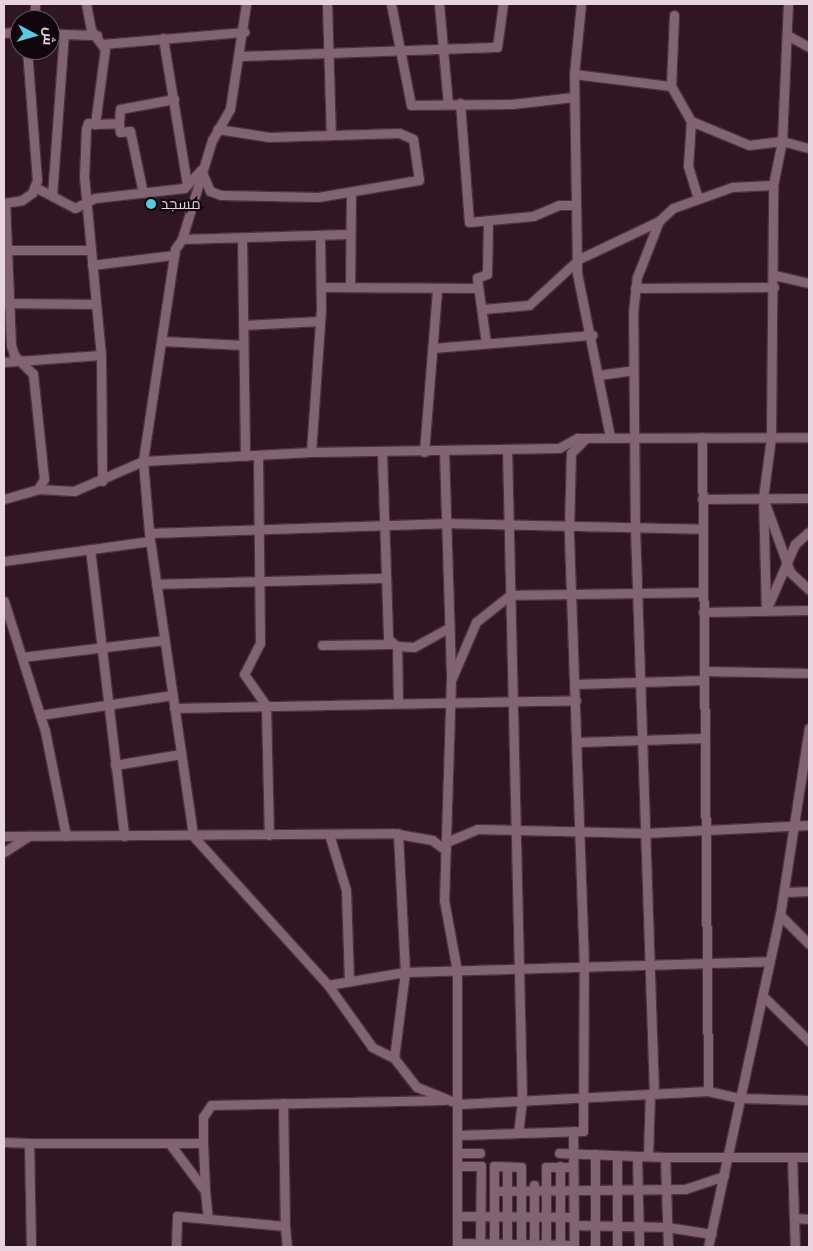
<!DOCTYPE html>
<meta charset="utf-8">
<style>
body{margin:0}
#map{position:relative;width:813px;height:1251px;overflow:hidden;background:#301623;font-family:"Public Sans",Cairo,sans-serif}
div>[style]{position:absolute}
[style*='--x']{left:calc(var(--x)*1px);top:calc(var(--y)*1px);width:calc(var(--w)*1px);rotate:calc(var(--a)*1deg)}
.roads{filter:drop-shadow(1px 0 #48343e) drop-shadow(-1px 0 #48343e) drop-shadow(0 1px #48343e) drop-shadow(0 -1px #48343e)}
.street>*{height:9px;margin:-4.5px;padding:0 4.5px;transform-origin:4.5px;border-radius:4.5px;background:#826371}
.dots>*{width:14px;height:14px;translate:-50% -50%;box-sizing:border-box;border:2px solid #10060b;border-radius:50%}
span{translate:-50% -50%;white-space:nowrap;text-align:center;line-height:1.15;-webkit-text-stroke:4px #10060b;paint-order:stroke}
.poi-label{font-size:15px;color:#e7d4dc}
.left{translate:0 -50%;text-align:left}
.frame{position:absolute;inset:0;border:5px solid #e7d4dc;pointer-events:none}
.north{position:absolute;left:10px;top:10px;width:50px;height:50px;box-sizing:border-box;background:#10060b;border:1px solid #66585f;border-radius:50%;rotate:96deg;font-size:14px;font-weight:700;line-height:20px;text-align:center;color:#e7d4dc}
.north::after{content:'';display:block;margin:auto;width:18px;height:22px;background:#58c9e3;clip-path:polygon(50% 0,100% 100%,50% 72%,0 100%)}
</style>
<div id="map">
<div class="roads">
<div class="street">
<div style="--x:86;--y:4;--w:26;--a:79"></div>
<div style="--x:91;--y:30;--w:24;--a:54"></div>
<div style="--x:105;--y:49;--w:76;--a:97.6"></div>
<div style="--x:95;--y:124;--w:7;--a:-172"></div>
<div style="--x:88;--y:123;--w:6;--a:108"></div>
<div style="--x:86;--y:129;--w:47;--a:92.4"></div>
<div style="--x:84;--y:176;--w:180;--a:84.6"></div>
<div style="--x:101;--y:355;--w:126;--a:89.5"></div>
<div style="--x:246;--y:4;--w:106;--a:98.7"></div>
<div style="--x:230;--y:109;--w:36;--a:120"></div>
<div style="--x:212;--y:140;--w:103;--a:106.9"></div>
<div style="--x:182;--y:239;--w:12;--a:125"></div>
<div style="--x:175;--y:249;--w:214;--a:98.6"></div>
<div style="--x:143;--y:461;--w:72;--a:85.2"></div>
<div style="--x:149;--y:533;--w:306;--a:81.7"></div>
<div style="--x:193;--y:836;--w:201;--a:47.8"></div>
<div style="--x:328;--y:985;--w:76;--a:54.6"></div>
<div style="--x:372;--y:1047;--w:25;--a:27"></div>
<div style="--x:394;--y:1058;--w:37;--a:52"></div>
<div style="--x:417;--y:1087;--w:45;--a:22"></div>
<div style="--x:459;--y:1104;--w:249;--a:-3"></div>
<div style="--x:708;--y:1091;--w:32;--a:13"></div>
<div style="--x:739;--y:1098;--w:70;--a:1.6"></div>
<div style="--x:327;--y:4;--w:131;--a:88.3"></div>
<div style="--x:391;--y:4;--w:103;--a:78.8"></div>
<div style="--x:411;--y:105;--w:101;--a:-0.6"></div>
<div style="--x:512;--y:104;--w:62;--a:-6.4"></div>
<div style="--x:439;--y:4;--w:100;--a:84.9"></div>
<div style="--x:581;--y:4;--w:70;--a:95.7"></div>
<div style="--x:574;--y:74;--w:199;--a:89.1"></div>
<div style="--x:577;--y:273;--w:167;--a:78.6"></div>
<div style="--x:674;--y:15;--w:71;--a:92.4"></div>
<div style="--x:671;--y:86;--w:40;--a:60.3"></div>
<div style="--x:691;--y:121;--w:63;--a:22.5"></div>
<div style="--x:749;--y:145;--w:33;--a:-7"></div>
<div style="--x:782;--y:141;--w:28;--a:15"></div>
<div style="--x:34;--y:20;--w:16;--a:-86"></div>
<div style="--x:4;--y:33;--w:16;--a:-7"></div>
<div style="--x:50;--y:33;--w:14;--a:4"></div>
<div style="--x:789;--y:36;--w:23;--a:29"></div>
<div style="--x:163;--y:38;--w:149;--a:80.7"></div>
<div style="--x:103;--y:44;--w:142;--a:-4.9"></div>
<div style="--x:239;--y:56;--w:258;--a:-2"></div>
<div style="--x:497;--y:47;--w:43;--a:-82.1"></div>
<div style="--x:574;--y:74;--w:98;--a:7.1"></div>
<div style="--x:460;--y:103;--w:119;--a:85.7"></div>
<div style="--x:469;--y:222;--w:64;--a:-5.4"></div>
<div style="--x:533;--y:216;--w:28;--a:-23"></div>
<div style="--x:559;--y:205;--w:16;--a:0"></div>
<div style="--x:691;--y:121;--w:45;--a:93.8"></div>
<div style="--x:688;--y:166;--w:34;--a:73"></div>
<div style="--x:119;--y:123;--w:14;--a:-86"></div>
<div style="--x:120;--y:109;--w:55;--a:-10.5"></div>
<div style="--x:95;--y:124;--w:24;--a:-2"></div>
<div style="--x:119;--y:123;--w:9;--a:84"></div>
<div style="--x:120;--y:132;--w:10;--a:-6"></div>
<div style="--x:130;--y:131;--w:63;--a:78.2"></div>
<div style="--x:35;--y:187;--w:45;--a:27.7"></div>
<div style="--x:75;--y:208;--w:22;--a:-27"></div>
<div style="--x:95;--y:198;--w:90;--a:-6.4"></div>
<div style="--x:184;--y:188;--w:25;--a:-47"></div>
<div style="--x:201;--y:170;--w:23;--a:67"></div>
<div style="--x:210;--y:191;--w:12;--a:20"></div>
<div style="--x:221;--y:195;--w:97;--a:1.2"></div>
<div style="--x:318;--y:197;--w:102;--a:-9.6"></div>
<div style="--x:419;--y:180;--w:41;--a:-98.3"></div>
<div style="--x:413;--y:139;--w:15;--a:-157"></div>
<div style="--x:399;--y:133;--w:130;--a:178.2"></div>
<div style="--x:269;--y:137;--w:52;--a:-171.1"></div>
<div style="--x:52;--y:196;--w:162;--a:-85.8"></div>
<div style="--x:64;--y:34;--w:33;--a:2"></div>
<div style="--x:4;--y:203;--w:18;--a:-9"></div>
<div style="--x:22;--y:200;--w:12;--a:-35"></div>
<div style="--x:32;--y:193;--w:14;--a:-69"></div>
<div style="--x:37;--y:180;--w:130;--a:-94.4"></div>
<div style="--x:242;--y:238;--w:218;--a:89.2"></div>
<div style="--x:182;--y:239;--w:166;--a:-1.7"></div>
<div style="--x:8;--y:250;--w:82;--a:0"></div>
<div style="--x:92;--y:265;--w:83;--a:-7"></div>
<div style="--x:774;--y:275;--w:36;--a:13"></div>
<div style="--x:321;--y:287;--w:157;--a:0.4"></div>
<div style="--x:350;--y:287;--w:93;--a:-89.4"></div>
<div style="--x:635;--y:288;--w:139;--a:-0.4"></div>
<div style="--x:4;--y:303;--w:92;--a:0.6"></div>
<div style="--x:483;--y:309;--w:46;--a:-5"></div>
<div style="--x:529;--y:305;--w:68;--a:-42.6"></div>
<div style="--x:579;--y:259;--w:89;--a:-25.4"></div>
<div style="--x:659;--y:221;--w:19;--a:-43"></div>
<div style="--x:673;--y:208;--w:63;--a:-19.6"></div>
<div style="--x:732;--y:187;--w:41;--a:-2.8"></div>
<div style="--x:243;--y:325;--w:77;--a:-3"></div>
<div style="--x:163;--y:341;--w:80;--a:2.9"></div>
<div style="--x:486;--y:343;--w:66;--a:-97.9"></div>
<div style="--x:477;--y:278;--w:11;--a:-22"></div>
<div style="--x:487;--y:274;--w:54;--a:-88.9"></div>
<div style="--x:433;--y:348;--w:160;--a:-4.7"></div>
<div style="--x:4;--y:362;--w:97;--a:-4.1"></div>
<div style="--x:599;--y:375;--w:34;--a:-8"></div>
<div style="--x:702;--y:437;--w:654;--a:89.47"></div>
<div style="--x:507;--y:449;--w:652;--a:88.68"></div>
<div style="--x:522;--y:1101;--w:31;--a:97"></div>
<div style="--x:444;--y:451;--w:228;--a:88.2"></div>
<div style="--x:451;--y:679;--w:221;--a:91.8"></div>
<div style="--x:444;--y:900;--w:72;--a:79.6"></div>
<div style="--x:457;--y:971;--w:276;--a:90"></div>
<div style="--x:311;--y:452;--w:143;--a:-86"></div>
<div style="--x:321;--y:309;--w:74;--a:-90.8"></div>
<div style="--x:424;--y:452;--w:164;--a:-85.4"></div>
<div style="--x:382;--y:454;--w:185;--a:88.1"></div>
<div style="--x:388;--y:639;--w:11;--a:38"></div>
<div style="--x:397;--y:646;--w:17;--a:3"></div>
<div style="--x:414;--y:647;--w:38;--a:-29"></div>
<div style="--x:258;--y:455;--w:188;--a:89.4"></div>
<div style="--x:260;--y:643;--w:35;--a:117"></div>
<div style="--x:244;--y:674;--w:39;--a:55"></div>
<div style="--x:266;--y:706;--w:129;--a:88.7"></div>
<div style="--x:38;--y:489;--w:36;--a:3"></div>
<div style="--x:74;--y:491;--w:75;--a:-23.5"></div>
<div style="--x:143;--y:461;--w:168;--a:-3.1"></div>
<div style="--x:311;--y:452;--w:248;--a:-0.9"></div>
<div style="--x:559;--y:448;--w:21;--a:-29"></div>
<div style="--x:577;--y:438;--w:232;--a:-0.2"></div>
<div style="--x:4;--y:499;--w:35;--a:-16"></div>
<div style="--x:38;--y:489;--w:12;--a:-59"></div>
<div style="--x:44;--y:479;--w:106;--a:-96"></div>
<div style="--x:33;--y:374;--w:27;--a:-135"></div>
<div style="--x:14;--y:355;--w:10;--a:-107"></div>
<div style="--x:11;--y:345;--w:142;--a:-92.4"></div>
<div style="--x:702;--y:499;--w:107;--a:-0.5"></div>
<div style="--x:766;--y:506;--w:70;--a:70"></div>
<div style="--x:790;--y:572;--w:26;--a:43"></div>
<div style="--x:149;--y:533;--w:295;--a:-1.9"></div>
<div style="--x:444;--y:523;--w:258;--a:1.3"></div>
<div style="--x:90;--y:549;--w:289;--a:83.2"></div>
<div style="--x:4;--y:561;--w:147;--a:-7.8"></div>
<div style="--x:156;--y:584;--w:230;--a:-1.5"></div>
<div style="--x:4;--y:601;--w:136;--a:72.5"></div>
<div style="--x:45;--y:731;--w:107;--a:78.7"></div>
<div style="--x:767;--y:608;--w:70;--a:-66.4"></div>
<div style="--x:795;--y:544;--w:18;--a:-41"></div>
<div style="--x:766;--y:611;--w:113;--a:-91.5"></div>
<div style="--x:763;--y:498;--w:62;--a:-82.5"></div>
<div style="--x:771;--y:437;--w:252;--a:-89.5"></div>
<div style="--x:773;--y:185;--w:45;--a:-78.4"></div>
<div style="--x:782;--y:141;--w:137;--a:-87.5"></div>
<div style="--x:703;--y:612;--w:106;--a:-1.1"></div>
<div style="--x:322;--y:645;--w:69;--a:-0.8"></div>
<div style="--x:397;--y:646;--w:57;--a:89"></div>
<div style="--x:22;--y:657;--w:143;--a:-6.8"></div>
<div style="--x:704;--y:671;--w:105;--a:1.1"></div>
<div style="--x:452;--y:678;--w:61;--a:-66.8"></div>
<div style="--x:476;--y:622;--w:43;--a:-38.5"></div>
<div style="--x:510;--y:595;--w:193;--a:-0.9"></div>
<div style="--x:575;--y:684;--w:129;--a:-1.8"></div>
<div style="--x:174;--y:708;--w:402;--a:-1.1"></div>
<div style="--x:40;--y:715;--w:134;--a:-8.6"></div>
<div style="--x:577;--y:742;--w:127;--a:-1.8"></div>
<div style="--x:115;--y:765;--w:67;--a:-9.5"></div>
<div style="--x:329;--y:834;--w:59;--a:73.1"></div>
<div style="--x:346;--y:890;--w:91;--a:88.1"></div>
<div style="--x:4;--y:836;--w:388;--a:-0.4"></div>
<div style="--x:392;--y:833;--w:41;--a:9.9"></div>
<div style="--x:432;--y:840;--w:17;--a:36"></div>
<div style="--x:449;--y:841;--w:30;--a:-23"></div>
<div style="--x:477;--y:829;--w:168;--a:1.4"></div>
<div style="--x:645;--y:833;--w:164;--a:-2.8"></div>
<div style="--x:4;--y:852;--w:30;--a:-33"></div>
<div style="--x:784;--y:892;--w:25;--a:-2"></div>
<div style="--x:780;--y:915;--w:41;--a:45"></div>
<div style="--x:328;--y:985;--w:78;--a:-9.6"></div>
<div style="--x:405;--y:972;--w:365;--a:-1.7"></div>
<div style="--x:763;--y:996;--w:64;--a:44.4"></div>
<div style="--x:394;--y:1058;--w:87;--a:-82.7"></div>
<div style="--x:405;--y:972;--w:139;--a:-92.9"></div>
<div style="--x:654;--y:1094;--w:566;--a:-91.92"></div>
<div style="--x:635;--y:528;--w:215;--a:-90.5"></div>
<div style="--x:633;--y:313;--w:36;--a:-84"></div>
<div style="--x:637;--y:277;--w:60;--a:-68.6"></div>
<div style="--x:283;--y:1103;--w:123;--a:89.1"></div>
<div style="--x:573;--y:1131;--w:116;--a:89.5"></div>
<div style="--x:459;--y:1135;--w:124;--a:-1.8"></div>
<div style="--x:583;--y:1131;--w:165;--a:-89.7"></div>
<div style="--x:584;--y:966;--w:438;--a:-92"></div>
<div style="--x:569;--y:528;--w:75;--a:-88.5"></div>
<div style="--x:571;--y:453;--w:20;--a:-45"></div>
<div style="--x:4;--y:1142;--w:25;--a:2"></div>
<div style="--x:29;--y:1143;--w:104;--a:88.9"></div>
<div style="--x:29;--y:1143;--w:174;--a:0"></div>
<div style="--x:203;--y:1143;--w:26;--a:-90"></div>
<div style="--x:203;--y:1117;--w:14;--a:-56"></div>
<div style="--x:211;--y:1105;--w:233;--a:-1.2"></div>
<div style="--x:203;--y:1143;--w:48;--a:87.6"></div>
<div style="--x:170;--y:1144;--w:59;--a:53.3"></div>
<div style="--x:205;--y:1191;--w:28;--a:84"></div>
<div style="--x:458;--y:1153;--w:22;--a:0"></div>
<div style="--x:559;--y:1153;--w:106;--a:2.2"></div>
<div style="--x:595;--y:1154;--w:93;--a:90"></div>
<div style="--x:637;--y:1156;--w:91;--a:88.7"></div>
<div style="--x:648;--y:1156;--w:62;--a:-88.2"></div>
<div style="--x:792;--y:1158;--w:89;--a:88.1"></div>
<div style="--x:458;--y:1166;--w:23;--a:0"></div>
<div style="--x:481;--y:1166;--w:81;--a:90.7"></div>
<div style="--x:534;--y:1185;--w:62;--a:90"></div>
<div style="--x:494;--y:1191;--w:191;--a:-0.6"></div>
<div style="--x:685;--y:1189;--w:41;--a:-18.4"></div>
<div style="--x:457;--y:1216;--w:117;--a:0.5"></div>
<div style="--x:794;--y:1218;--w:15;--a:4"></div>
<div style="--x:574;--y:1225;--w:93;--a:1.2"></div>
<div style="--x:667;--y:1227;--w:45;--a:9"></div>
<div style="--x:457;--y:1243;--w:117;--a:1"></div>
<div style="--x:176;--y:1247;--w:31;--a:-88"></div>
<div style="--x:177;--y:1216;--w:108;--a:5.3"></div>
<div style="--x:285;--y:1226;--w:21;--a:85"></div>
<div style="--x:494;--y:1247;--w:81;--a:-90"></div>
<div style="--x:494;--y:1166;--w:27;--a:2"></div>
<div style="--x:521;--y:1167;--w:80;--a:90"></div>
<div style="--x:507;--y:1247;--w:80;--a:-90"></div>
<div style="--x:546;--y:1247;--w:80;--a:-90"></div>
<div style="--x:546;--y:1167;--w:27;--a:0"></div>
<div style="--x:560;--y:1247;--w:81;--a:-90"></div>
<div style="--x:617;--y:1247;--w:90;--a:-90"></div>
<div style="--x:668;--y:1247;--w:90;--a:-91.9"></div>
<div style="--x:665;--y:1157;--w:144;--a:0"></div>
<div style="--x:708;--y:1247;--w:340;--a:-77.8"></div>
<div style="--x:780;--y:915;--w:189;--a:-81.2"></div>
</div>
</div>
<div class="dots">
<div style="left:151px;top:204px;background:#58c9e3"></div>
</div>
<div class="poi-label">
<span class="left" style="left:161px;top:204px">مسجد</span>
</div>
<div class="frame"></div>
<div class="north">ش</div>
</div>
